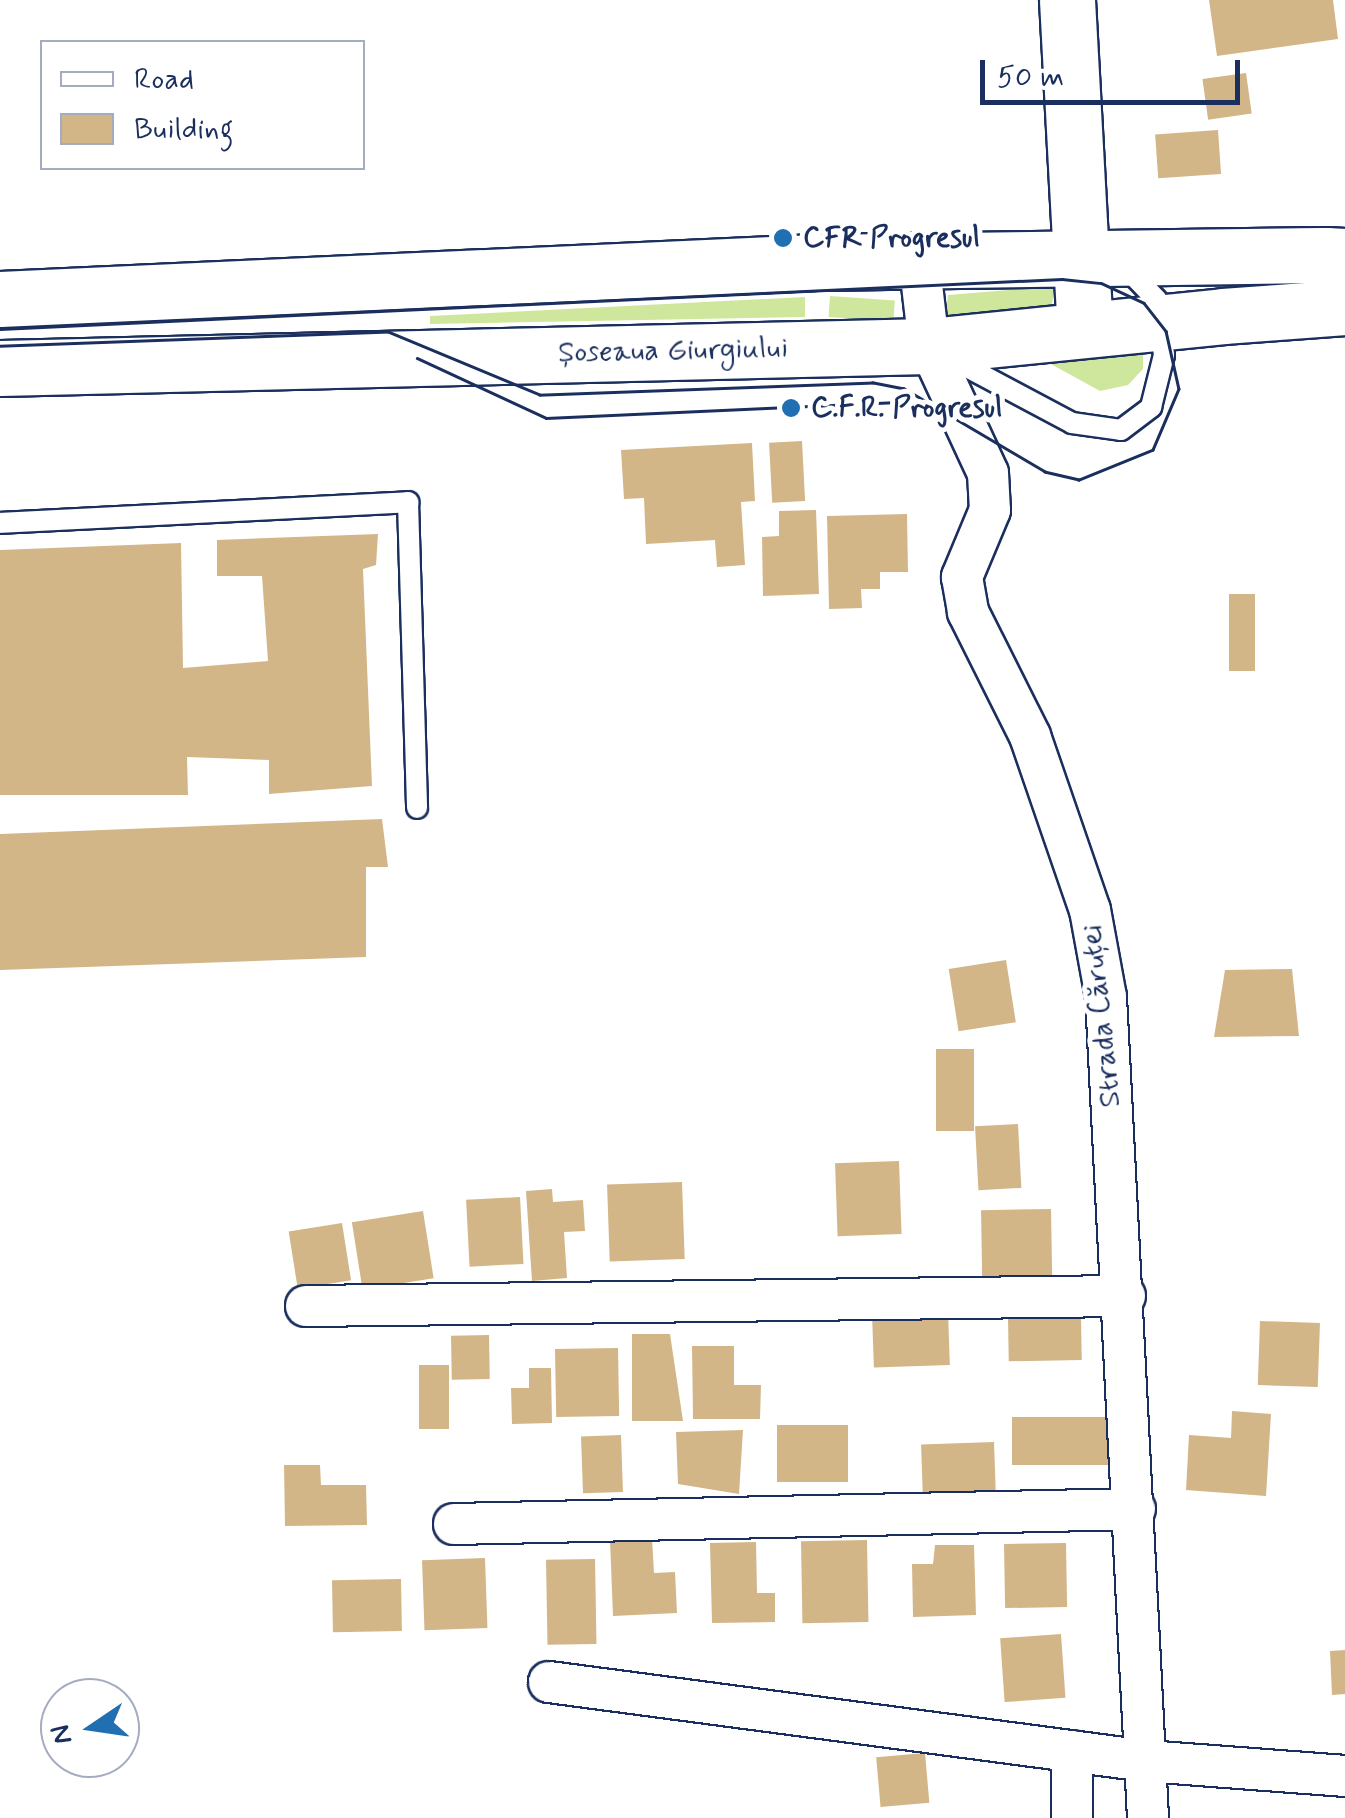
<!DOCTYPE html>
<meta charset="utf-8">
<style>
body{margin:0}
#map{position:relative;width:1345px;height:1818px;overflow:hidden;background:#fff;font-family:Mynerve,sans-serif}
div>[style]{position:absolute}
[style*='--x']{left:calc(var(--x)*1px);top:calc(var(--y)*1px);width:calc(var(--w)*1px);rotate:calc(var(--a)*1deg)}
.green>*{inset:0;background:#cee79d;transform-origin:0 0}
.building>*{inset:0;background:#d3b688;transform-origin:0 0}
.roads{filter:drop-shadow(2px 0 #1b2f5e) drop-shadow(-2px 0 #1b2f5e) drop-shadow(0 2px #1b2f5e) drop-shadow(0 -2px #1b2f5e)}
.lane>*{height:20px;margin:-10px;padding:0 10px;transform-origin:10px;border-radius:10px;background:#fff}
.street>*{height:40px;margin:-20px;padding:0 20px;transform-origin:20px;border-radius:20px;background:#fff}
.secondary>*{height:55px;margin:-27.5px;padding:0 27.5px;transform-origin:27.5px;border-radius:27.5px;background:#fff}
.primary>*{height:55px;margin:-27.5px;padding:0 27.5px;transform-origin:27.5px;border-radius:27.5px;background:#fff}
.highway>*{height:55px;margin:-27.5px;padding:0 27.5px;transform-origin:27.5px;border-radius:27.5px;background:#fff}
.tram>*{height:2.5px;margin:-1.25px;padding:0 1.25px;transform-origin:1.25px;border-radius:1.25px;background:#1b2f5e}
.dots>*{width:28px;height:28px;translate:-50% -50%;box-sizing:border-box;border:5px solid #fff;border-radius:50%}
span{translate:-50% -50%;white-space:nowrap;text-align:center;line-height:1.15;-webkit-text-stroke:10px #fff;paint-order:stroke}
.poi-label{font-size:30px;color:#1b2f5e;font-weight:700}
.left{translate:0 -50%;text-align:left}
.street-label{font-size:30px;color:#1b2f5e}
.legend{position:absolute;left:40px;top:40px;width:325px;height:130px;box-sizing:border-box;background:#fff;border:2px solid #a4acbf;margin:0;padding:12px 18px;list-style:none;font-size:30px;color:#1b2f5e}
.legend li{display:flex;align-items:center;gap:20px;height:50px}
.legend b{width:50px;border:2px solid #a4acbf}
.north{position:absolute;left:40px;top:1678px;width:100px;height:100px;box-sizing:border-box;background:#fff;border:2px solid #a4acbf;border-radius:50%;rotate:257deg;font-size:28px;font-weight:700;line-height:40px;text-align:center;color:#1b2f5e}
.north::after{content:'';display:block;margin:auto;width:35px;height:45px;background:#1f6fb2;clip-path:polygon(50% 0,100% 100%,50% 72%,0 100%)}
.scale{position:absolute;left:980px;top:60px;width:260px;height:45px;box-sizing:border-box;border:5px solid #1b2f5e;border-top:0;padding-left:12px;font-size:30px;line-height:35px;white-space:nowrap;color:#1b2f5e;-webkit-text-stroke:8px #fff;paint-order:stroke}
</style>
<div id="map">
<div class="green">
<div style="clip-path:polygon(1058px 286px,1051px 305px,945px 320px,948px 295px)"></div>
<div style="left:830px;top:296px;width:65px;height:21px;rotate:4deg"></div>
<div style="clip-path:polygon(805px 297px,805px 317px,430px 324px,430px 316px)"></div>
<div style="clip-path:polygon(1143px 351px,1143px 369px,1128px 385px,1100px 391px,1049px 363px)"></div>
</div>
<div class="building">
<div style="clip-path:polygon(1209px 0,1333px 0,1338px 39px,1217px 56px)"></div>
<div style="left:1246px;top:73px;width:41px;height:44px;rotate:82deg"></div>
<div style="left:1218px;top:130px;width:44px;height:63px;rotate:86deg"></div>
<div style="left:802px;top:441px;width:60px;height:33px;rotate:87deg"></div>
<div style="clip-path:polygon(752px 443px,755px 501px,741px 502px,745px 565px,717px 567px,715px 540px,646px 544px,644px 498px,624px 499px,621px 450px)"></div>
<div style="clip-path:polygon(816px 510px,819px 594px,763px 596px,762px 537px,779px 536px,779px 511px)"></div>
<div style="clip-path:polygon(907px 514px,908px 572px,880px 572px,880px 589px,861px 589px,862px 608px,829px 609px,827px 516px)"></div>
<div style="clip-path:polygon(378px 534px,376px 565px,363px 569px,372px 786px,269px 794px,269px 760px,187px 757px,188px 795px,0 795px,0 550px,181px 543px,183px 668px,268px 661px,262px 576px,217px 576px,217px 540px)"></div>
<div style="left:1229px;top:594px;width:26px;height:77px"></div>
<div style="clip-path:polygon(382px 819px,388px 867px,366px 867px,366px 957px,0 970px,0 834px)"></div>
<div style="left:1006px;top:960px;width:63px;height:58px;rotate:81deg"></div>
<div style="clip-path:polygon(1292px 969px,1299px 1036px,1214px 1037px,1225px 970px)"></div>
<div style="left:936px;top:1049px;width:38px;height:82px"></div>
<div style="left:1018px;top:1124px;width:64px;height:43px;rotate:87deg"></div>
<div style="left:899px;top:1161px;width:73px;height:64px;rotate:88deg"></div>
<div style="left:682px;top:1182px;width:77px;height:75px;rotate:88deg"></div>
<div style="clip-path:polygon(552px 1189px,553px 1202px,583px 1200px,585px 1231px,564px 1232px,567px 1278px,532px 1281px,526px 1191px)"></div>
<div style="left:520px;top:1197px;width:67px;height:54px;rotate:87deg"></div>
<div style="left:1051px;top:1209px;width:73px;height:70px;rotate:89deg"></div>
<div style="left:423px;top:1211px;width:68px;height:72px;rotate:81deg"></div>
<div style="left:342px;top:1223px;width:58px;height:54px;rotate:81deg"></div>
<div style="left:948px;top:1312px;width:53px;height:76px;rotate:88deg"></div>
<div style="left:1081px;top:1317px;width:43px;height:73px;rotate:89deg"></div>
<div style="left:1260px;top:1321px;width:60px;height:64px;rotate:2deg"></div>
<div style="clip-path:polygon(632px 1334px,670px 1334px,683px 1421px,632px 1421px)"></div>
<div style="left:489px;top:1335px;width:44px;height:38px;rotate:89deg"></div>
<div style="clip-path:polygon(692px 1346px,734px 1346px,734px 1385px,761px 1385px,760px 1419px,693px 1419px)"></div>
<div style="left:618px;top:1348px;width:68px;height:63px;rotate:89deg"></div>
<div style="left:419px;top:1365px;width:30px;height:64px"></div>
<div style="clip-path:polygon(529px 1368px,551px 1368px,552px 1423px,512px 1424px,511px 1388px,529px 1388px)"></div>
<div style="clip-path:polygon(1232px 1411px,1271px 1414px,1266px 1496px,1186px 1490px,1189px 1435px,1231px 1438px)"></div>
<div style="left:1012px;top:1417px;width:100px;height:48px"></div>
<div style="left:777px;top:1425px;width:71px;height:57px"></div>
<div style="clip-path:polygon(743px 1430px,739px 1494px,678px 1484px,676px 1432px)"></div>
<div style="left:621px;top:1435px;width:57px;height:40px;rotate:88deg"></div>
<div style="left:994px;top:1442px;width:62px;height:73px;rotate:88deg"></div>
<div style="clip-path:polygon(284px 1465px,320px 1465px,321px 1485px,366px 1485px,367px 1525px,285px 1526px)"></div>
<div style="clip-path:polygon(652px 1538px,654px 1573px,675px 1572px,677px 1613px,613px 1616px,610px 1540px)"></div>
<div style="left:867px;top:1540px;width:82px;height:66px;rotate:89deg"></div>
<div style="clip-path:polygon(756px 1542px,757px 1593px,775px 1593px,775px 1622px,712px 1623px,710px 1543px)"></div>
<div style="left:1066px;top:1543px;width:64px;height:62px;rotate:89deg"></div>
<div style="clip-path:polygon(935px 1545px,974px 1545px,976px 1615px,913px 1617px,912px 1564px,933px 1564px)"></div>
<div style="left:485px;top:1558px;width:70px;height:63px;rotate:88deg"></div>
<div style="left:595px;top:1559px;width:85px;height:49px;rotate:89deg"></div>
<div style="left:401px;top:1579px;width:52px;height:69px;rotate:89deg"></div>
<div style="left:1061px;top:1634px;width:64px;height:61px;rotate:86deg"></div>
<div style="clip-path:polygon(1345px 1650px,1345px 1694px,1332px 1695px,1330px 1651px)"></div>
<div style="left:925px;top:1753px;width:50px;height:49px;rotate:85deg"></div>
</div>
<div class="roads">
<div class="lane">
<div style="--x:948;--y:357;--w:140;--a:28"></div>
<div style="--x:1072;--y:423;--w:49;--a:8.1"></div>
<div style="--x:1121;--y:430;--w:38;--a:-37"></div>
<div style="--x:1151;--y:407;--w:54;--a:-76"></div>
<div style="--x:1164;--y:355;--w:55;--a:-97.3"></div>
<div style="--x:1157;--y:300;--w:42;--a:-134"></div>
<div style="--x:0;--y:523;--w:409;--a:-2.9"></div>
<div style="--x:408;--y:502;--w:306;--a:88.3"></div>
</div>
<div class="street">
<div style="--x:919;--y:259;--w:88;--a:83.4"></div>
<div style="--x:929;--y:346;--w:140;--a:65.1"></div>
<div style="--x:988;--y:473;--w:37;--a:87"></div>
<div style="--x:990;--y:510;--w:73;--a:112.7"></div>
<div style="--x:962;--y:577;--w:36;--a:80"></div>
<div style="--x:968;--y:612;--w:139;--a:63.4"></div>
<div style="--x:1030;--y:736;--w:184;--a:71"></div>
<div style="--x:1090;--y:910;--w:88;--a:79.6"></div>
<div style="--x:1106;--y:997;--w:822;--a:87.07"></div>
<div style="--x:306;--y:1306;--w:819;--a:-0.7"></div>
<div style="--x:454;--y:1524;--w:681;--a:-1.26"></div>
<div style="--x:549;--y:1682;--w:602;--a:7.54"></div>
<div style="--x:1146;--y:1761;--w:200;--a:4.3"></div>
<div style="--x:1072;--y:1818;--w:67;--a:-90"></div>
</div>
<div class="secondary">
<div style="--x:1067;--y:0;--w:329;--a:86.9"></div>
</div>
<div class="primary">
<div style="--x:0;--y:299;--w:817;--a:-2.6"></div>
<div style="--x:816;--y:262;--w:510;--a:-0.79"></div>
<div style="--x:0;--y:368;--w:929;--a:-1.36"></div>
<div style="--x:929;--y:346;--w:296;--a:-5.8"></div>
</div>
<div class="highway">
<div style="--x:1326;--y:255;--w:19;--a:3"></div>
<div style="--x:1223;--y:316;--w:122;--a:-4.2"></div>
</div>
</div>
<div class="tram">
<div style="--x:0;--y:329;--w:1063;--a:-2.7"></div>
<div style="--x:1062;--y:279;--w:39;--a:6"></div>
<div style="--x:1101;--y:283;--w:47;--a:24.9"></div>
<div style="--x:1144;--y:303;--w:36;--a:52"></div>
<div style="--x:1166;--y:331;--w:59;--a:77.4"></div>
<div style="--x:1179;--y:389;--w:66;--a:113.1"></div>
<div style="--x:1153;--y:450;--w:80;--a:157.9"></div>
<div style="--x:1079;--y:480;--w:35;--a:-167"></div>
<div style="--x:1045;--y:472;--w:164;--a:-149.5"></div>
<div style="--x:904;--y:389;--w:32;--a:-169"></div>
<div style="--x:873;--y:383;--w:333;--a:177.9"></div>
<div style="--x:540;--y:395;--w:165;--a:-157.5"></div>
<div style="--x:388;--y:332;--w:388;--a:177.9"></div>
<div style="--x:417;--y:358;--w:142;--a:24.9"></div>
<div style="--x:546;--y:418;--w:347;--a:-2.6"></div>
<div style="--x:893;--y:402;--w:34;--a:12"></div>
</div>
<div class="dots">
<div style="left:783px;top:238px;background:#1f6fb2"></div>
<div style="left:791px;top:408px;background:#1f6fb2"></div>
</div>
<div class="poi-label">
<span class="left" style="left:803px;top:238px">CFR Progresul</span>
<span class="left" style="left:811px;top:408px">C.F.R. Progresul</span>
</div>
<div class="street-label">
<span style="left:673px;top:351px;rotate:-1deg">Șoseaua Giurgiului</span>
<span style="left:1102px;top:1016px;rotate:-96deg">Strada Căruței</span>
</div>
<ul class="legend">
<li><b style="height:12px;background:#fff"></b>Road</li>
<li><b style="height:28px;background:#d3b688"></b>Building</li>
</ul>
<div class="north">N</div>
<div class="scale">50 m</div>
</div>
